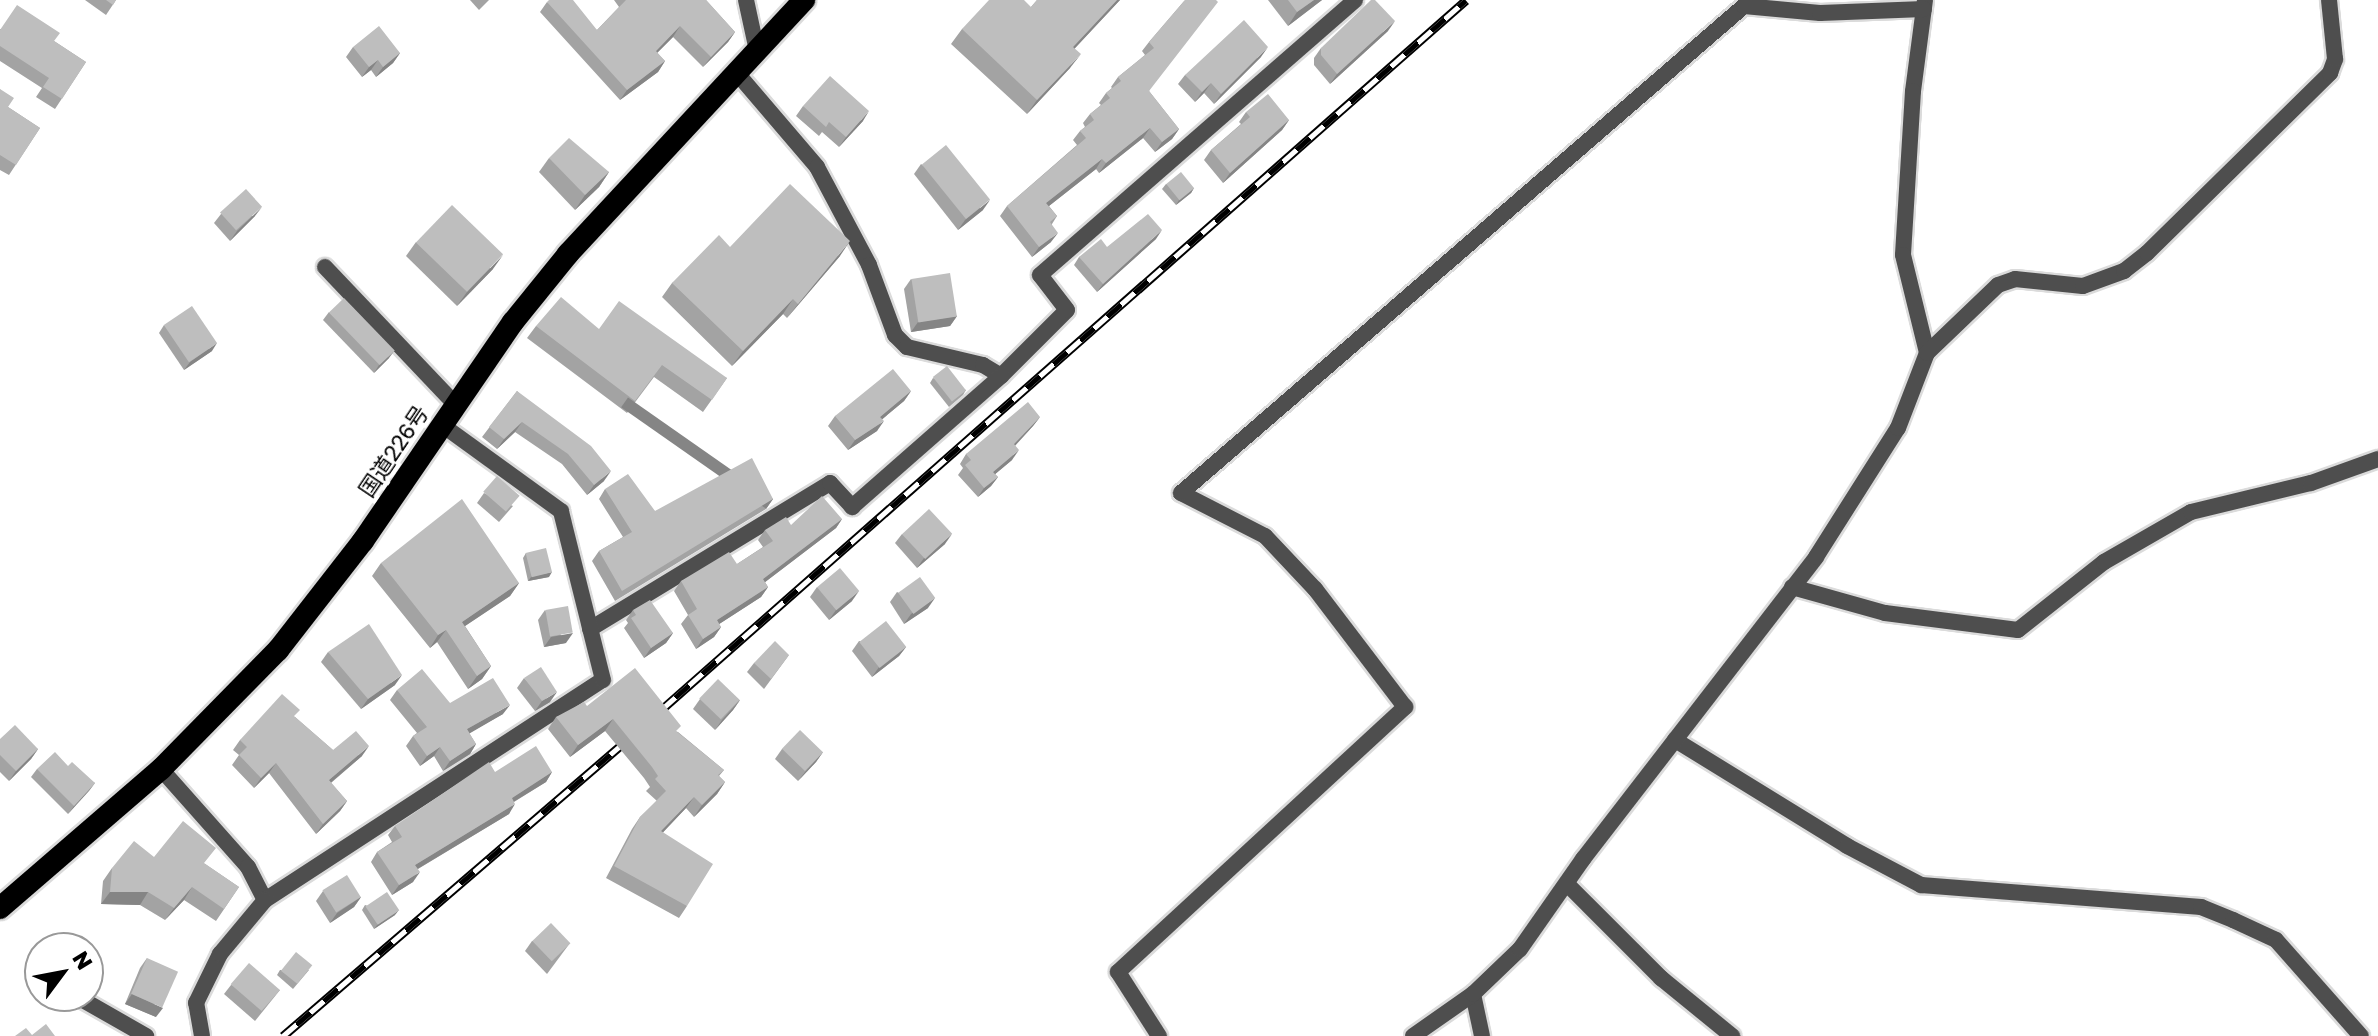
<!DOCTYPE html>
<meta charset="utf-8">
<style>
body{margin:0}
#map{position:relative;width:2378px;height:1036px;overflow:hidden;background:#fff;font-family:"Golos Text","Noto Sans JP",sans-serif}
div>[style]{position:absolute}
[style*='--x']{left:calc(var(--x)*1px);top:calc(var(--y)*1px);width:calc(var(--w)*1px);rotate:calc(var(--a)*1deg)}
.roads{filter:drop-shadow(2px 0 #dbdbdb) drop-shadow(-2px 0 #dbdbdb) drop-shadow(0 2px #dbdbdb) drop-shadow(0 -2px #dbdbdb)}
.minor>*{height:16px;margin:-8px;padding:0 8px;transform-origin:8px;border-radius:8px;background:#4e4e4e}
.trunk>*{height:22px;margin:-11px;padding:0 11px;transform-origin:11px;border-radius:11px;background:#000}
.rail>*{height:9px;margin-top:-4.5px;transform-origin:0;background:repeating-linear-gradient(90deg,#fff 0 18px,#000 0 36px);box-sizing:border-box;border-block:2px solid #000}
.wall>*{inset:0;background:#a3a3a3}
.shaded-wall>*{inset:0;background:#858585;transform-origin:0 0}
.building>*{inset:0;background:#bebebe;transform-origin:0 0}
span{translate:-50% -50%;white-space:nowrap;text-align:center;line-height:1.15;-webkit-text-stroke:8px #fff;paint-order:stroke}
.street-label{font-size:22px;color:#000}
.north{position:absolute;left:24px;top:932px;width:80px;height:80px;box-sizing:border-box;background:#fff;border:2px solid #999;border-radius:50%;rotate:58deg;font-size:22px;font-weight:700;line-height:32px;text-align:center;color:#000}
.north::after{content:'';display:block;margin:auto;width:28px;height:36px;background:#000;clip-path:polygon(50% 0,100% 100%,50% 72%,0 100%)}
</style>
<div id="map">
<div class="roads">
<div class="minor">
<div style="--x:746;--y:0;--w:52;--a:77.8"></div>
<div style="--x:1925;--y:0;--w:92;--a:97.5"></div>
<div style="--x:1913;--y:91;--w:164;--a:93.5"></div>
<div style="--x:1903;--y:255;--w:101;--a:76.2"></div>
<div style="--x:736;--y:72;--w:125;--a:49.5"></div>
<div style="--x:817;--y:167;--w:111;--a:62"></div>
<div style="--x:869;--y:265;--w:75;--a:69.6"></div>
<div style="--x:895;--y:335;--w:17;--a:45"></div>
<div style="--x:907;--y:347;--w:78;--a:13.3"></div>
<div style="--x:983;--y:365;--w:21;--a:31"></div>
<div style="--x:1001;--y:376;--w:93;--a:-45"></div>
<div style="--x:1067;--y:310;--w:44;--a:-127.6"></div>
<div style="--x:1040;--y:275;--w:418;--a:-41.1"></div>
<div style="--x:325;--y:267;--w:190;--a:46.5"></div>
<div style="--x:1792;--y:587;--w:97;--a:15.6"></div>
<div style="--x:1885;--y:613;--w:134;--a:7.3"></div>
<div style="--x:2018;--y:630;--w:110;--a:-38.3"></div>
<div style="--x:2104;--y:562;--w:100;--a:-29.9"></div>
<div style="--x:2191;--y:512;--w:123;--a:-13.6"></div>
<div style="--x:2311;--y:483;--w:71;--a:-19.7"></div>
<div style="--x:590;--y:629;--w:281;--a:-31.3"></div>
<div style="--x:830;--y:483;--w:33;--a:47"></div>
<div style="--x:852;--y:507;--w:198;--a:-41.3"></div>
<div style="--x:1675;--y:740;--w:202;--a:31.6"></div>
<div style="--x:1847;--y:846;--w:84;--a:27.8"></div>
<div style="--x:1921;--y:885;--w:281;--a:4.5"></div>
<div style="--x:2201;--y:907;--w:35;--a:22"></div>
<div style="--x:2233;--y:920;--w:47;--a:24.9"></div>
<div style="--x:2276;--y:940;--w:128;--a:48.5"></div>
<div style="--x:161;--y:769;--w:131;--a:48.4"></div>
<div style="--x:248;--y:867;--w:37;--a:63"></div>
<div style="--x:265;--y:900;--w:403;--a:-33.1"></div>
<div style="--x:603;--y:680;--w:174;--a:-104"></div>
<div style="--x:561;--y:511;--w:147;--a:-144.1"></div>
<div style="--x:1568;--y:885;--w:132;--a:45"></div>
<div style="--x:1661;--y:978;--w:92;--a:39.2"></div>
<div style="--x:39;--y:975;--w:1;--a:0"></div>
<div style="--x:1473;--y:994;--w:43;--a:77.9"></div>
<div style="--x:76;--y:996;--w:81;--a:29.7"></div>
<div style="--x:202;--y:1036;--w:34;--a:-100"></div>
<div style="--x:196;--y:1003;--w:55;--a:-63.9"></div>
<div style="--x:220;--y:954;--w:70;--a:-50.2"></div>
<div style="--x:1159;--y:1036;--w:76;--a:-122.6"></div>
<div style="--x:1118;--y:972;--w:391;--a:-42.7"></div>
<div style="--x:1405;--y:707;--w:148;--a:-127.3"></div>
<div style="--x:1315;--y:589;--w:73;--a:-133.3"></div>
<div style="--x:1265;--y:536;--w:94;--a:-152.9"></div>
<div style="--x:1181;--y:493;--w:744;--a:-40.86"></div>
<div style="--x:1744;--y:6;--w:76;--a:5.3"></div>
<div style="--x:1820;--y:13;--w:104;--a:-2.2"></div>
<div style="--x:1413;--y:1036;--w:73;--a:-35"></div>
<div style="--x:1473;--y:994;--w:65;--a:-43.8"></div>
<div style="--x:1520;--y:949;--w:110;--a:-55"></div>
<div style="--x:1583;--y:859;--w:381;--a:-52.3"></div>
<div style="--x:1816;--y:557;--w:153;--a:-57.6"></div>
<div style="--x:1898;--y:428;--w:80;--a:-68.9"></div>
<div style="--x:1927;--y:353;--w:98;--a:-43.8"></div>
<div style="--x:1998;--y:285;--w:18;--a:-19"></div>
<div style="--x:2015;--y:279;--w:68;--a:5.9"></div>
<div style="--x:2083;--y:286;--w:44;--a:-20.1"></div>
<div style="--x:2124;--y:271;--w:29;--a:-38"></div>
<div style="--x:2147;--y:253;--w:257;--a:-44.5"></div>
<div style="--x:2330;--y:73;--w:15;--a:-70"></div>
<div style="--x:2335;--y:59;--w:59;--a:-95.8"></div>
</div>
<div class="trunk">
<div style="--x:0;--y:908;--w:213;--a:-40.8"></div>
<div style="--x:161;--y:769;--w:167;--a:-45.5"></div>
<div style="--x:278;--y:650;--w:138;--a:-52.1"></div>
<div style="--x:363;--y:541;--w:265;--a:-55.6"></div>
<div style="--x:513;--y:322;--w:87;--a:-51"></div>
<div style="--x:568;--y:254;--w:347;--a:-47.1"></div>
</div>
</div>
<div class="rail">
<div style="--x:283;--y:1036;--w:464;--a:-40.7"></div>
<div style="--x:635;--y:733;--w:1108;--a:-41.41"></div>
</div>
<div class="wall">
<div style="clip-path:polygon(85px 0,116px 0,106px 15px)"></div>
<div style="clip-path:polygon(470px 0,489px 0,479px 10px)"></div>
<div style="clip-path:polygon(614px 0,706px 0,735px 32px,728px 42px,703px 67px,673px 37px,657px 53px,665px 61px,658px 72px,620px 100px,540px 12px,547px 2px,597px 30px,619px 7px)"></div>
<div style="clip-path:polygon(1037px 0,1120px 0,1075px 48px,1070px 68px,1027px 114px,951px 44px,962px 29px,1031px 7px)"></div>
<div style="clip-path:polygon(1185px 0,1149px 91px,1179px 129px,1172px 139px,1155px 152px,1143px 138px,1099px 173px,1096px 169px,1049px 206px,1057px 216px,1052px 224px,1051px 242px,1032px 257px,1000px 216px,1007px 206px,1077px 145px,1073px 140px,1080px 131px,1085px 127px,1083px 123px,1090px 114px,1101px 105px,1099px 103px,1106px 93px,1112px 88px,1111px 87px,1118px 77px,1145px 55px,1142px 51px,1149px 42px)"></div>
<div style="clip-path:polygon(1268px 0,1322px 0,1288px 26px)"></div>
<div style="clip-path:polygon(0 29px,54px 41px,86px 62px,55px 109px,36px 97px,42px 88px,0 61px)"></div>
<div style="clip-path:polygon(1388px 31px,1330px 84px,1314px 65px,1314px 58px,1321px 48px)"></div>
<div style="clip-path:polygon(353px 47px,400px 53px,393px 63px,376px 77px,371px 70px,362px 77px,346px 57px)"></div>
<div style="clip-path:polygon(1261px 57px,1214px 104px,1204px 93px,1195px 102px,1178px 84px,1185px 75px)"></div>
<div style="clip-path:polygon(0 89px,8px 107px,40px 128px,9px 175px,0 170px)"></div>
<div style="clip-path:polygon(803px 106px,863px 121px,839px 147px,822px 132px,819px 136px,796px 116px)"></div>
<div style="clip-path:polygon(1246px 112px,1289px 120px,1282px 130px,1223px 183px,1204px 160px,1211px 150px,1241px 124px,1239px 122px)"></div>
<div style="clip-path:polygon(549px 158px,609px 172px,599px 187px,575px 210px,539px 172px)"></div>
<div style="clip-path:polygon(921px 164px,983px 210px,958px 230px,914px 174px)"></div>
<div style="clip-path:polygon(1166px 184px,1194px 188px,1191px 193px,1176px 205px,1162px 189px)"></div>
<div style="clip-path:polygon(221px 214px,255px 216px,230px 241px,214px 223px)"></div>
<div style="clip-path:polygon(1156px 239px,1097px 292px,1074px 265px,1079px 257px,1107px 247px)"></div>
<div style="clip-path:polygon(416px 242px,493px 269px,457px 306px,406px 256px)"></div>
<div style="clip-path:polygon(730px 247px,840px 256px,787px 318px,783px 314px,732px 366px,662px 297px,672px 283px)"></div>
<div style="clip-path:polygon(911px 279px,957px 316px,950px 326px,911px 332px,904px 289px)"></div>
<div style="clip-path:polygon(329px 312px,389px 358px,374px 373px,323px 320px)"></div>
<div style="clip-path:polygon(164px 325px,212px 351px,184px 370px,159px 333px)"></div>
<div style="clip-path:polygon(536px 326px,599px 329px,727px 378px,703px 412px,654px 377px,627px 413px,527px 338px)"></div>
<div style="clip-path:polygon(933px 378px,966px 390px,963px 395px,949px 407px,930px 383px)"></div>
<div style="clip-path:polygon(517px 391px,604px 481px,587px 495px,562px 464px,515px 432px,497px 449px,482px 437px)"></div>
<div style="clip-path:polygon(911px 391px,904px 401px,882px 419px,877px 431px,848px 450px,828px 426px,835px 416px)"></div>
<div style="clip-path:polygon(1040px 417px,1033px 426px,1015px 446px,1012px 460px,995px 474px,998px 477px,991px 486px,978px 497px,958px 475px,963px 468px,960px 464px,966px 454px)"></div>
<div style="clip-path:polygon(605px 489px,655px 511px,773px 499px,766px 509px,615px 601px,592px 561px,599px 551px,623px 537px,599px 499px)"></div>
<div style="clip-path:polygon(484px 493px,513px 506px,499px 522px,477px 503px)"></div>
<div style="clip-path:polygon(842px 519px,836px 528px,765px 582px,768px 587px,761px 597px,719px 624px,721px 627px,714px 637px,696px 649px,681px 624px,688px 615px,674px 591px,681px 581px,737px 564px,763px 547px,758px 540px,765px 530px)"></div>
<div style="clip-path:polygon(902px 534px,945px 544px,917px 568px,895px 543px)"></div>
<div style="clip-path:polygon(526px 553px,549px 577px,528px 581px,523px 558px)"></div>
<div style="clip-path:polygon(381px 563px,519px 583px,510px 596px,465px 626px,491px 666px,482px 679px,468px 689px,437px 642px,430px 648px,372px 576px)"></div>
<div style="clip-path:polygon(817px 587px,852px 601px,829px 620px,810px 597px)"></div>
<div style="clip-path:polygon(897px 592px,928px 608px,904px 624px,890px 602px)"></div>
<div style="clip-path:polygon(545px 610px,566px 643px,544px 647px,538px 620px)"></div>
<div style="clip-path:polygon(633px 610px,673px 633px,666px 643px,644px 658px,624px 628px,628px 623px,626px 620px)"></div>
<div style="clip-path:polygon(859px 641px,906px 647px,899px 656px,872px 677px,852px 651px)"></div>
<div style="clip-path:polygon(328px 652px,395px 685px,361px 709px,321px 662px)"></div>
<div style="clip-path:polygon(789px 655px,764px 689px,747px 672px,754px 663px)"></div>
<div style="clip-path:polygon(524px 678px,550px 702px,535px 711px,517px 688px)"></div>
<div style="clip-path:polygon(397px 690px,450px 703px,503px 714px,469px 733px,476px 744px,470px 754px,443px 771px,434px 756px,420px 766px,406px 746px,413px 736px,417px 733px,390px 700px)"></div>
<div style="clip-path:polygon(700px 699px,740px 700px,733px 710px,715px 730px,693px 709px)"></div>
<div style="clip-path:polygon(587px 706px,678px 732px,724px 770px,719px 776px,725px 782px,717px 794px,694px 817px,686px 808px,663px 832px,687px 906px,679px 918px,606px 878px,632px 829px,640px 817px,657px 801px,646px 791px,650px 787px,644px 778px,605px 731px,570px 757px,548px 729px,556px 717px)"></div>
<div style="clip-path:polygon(295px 717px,333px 750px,362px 756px,331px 783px,347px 801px,340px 811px,316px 834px,269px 773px,254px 788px,232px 765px,239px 755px,233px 750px,240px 740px)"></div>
<div style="clip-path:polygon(0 739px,38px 749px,31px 759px,9px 781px,0 772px)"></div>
<div style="clip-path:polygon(782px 749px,823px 752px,816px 762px,798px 781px,775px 759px)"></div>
<div style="clip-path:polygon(68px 766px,95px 783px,68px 814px,31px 777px,37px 769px)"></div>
<div style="clip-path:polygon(495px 772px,552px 772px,546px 782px,514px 802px,509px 814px,418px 869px,413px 882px,392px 895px,371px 862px,377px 852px,392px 842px,388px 835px,395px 826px)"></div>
<div style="clip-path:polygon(154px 857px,205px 864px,239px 887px,216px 921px,184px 900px,165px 920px,140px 905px,101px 904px,103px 881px,112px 868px)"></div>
<div style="clip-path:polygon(323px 891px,361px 897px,354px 907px,330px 923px,316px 901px)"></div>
<div style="clip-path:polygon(365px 905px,395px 915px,374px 929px,362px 910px)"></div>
<div style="clip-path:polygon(532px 941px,570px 943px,547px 974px,525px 951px)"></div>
<div style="clip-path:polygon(147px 958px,156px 1017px,125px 1004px,140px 968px)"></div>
<div style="clip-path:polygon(280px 970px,309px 970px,293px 989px,277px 975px)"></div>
<div style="clip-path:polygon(231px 985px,280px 990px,255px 1021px,224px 994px)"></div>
</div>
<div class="shaded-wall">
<div style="clip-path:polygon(1117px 0,1120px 0,1063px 61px,1073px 47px)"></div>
<div style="clip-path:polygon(1314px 0,1322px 0,1288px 26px,1297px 12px)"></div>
<div style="clip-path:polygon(1395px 21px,1388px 31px,1330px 84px,1337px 74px)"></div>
<div style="clip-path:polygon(680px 26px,673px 37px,648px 62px,656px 51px)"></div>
<div style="clip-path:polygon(735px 32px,728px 42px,703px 67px,711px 57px)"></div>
<div style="clip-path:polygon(1268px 47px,1261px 57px,1214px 104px,1221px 94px)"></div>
<div style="clip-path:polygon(400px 53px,393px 63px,376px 77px,383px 67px)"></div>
<div style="clip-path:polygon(1081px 54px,1070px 68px,1027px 114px,1037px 100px)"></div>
<div style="clip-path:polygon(378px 60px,371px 70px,362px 77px,369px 67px)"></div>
<div style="clip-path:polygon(665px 61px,658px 72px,620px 100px,627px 90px)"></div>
<div style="clip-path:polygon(1211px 83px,1204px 93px,1195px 102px,1202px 92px)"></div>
<div style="clip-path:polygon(869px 111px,863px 121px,839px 147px,846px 137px)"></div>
<div style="clip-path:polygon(1289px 120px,1282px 130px,1223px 183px,1230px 173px)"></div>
<div style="clip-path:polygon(1150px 128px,1143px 138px,1099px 173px,1106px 163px)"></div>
<div style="clip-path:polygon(1179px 129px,1172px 139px,1155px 152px,1162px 142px)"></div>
<div style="clip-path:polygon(1102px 159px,1096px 169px,1040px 213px,1046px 203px)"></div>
<div style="clip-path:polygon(609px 172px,599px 187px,575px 210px,585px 195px)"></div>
<div style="clip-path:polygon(1194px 188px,1191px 193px,1176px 205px,1179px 200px)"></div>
<div style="clip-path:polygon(990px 200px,983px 210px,958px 230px,965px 220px)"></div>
<div style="clip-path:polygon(262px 207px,255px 216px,230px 241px,237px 231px)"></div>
<div style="clip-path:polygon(1162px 230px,1156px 239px,1097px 292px,1103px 284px)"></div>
<div style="clip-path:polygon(1058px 233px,1051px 242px,1032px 257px,1039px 247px)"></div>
<div style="clip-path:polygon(850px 241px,840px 256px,787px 318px,798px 304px)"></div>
<div style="clip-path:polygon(503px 255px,493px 269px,457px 306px,467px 292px)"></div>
<div style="clip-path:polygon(793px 299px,783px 314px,732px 366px,743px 351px)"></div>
<div style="clip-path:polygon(957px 316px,950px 326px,911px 332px,918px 322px)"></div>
<div style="clip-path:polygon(217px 343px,212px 351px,184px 370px,190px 362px)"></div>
<div style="clip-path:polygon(395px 350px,389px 358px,374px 373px,379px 365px)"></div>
<div style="clip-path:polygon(911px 391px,904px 401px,873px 427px,880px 417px)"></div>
<div style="clip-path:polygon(1040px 417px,1033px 426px,1007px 454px,1014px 444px)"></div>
<div style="clip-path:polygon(884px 421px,877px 431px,848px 450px,855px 440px)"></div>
<div style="clip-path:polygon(522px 422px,515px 432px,497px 449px,504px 439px)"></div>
<div style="clip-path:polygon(1019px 450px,1012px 460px,987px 481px,993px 472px)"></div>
<div style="clip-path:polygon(611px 471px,604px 481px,587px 495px,594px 485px)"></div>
<div style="clip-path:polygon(998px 477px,991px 486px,978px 497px,984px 488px)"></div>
<div style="left:773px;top:499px;width:12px;height:177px;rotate:125deg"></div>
<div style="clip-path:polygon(842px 519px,836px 528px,756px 589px,763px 579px)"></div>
<div style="clip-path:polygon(952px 534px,945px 544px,917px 568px,924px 558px)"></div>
<div style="clip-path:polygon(552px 572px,549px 577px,528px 581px,532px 576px)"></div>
<div style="clip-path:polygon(519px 583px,510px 596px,453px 634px,462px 622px)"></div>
<div style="clip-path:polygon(768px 587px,761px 597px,710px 630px,717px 620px)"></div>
<div style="clip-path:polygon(859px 591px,852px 601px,829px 620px,836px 610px)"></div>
<div style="clip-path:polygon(935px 598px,928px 608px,904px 624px,911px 614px)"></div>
<div style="clip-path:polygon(721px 627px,714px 637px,696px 649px,703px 639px)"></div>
<div style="clip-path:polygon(446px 630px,437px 642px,430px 648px,438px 635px)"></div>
<div style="clip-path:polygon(573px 633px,566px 643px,544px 647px,551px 637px)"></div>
<div style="clip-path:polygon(673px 633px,666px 643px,644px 658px,651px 648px)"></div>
<div style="clip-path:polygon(906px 647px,899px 656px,872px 677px,879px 667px)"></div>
<div style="clip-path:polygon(491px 666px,482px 679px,468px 689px,477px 676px)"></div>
<div style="clip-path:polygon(402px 675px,395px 685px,361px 709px,368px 699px)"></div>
<div style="clip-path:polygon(557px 692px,550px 702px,535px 711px,542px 701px)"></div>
<div style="clip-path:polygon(740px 700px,733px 710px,715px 730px,722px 720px)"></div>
<div style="clip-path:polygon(510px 705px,503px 714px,460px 739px,467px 729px)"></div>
<div style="clip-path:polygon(613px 719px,605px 731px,570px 757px,578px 745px)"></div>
<div style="clip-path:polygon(476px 744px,470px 754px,443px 771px,450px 761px)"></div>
<div style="clip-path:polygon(369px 746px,362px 756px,322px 790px,329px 780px)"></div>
<div style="clip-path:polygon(440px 747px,434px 756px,420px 766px,427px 756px)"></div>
<div style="clip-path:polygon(38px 749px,31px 759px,9px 781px,16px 771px)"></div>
<div style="clip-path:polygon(823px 752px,816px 762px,798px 781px,805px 772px)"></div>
<div style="clip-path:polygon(276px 763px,269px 773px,254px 788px,261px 778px)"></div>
<div style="clip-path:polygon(552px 772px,546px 782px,505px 807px,512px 798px)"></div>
<div style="clip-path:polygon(725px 782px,717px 794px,694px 817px,702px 805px)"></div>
<div style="clip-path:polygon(95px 783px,89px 791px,68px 814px,74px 806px)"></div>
<div style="clip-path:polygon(694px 797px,686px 808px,653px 843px,661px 831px)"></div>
<div style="clip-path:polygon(347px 801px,340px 811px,316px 834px,323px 824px)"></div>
<div style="clip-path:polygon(515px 804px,509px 814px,409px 874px,415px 865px)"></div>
<div style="clip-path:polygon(420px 872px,413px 882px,392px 895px,399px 885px)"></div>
<div style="clip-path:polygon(192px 887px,184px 900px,165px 920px,174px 908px)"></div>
<div style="clip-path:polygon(110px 892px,148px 892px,140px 905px,101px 904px)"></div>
<div style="clip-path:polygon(361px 897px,354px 907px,330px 923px,337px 913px)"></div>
<div style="clip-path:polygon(399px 910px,395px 915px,374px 929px,378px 924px)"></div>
<div style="clip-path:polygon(132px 994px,163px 1008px,156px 1017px,125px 1004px)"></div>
</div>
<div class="building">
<div style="clip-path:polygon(106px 0,116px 0,113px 5px)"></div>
<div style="clip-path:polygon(549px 0,573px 0,597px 30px,626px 0,706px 0,735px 32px,711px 57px,680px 26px,656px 51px,665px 61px,627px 90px,547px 2px)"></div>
<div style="clip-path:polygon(989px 0,1024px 0,1031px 7px,1037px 0,1117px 0,1073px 47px,1081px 54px,1037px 100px,962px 29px)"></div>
<div style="clip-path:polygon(1185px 0,1216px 0,1218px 2px,1149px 91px,1179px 129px,1162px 142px,1150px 128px,1106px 163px,1102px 159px,1046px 203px,1057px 216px,1050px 222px,1058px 233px,1039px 247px,1007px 206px,1086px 138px,1080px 131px,1094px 120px,1090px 114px,1110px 98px,1106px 93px,1121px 81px,1118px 77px,1154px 48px,1149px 42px)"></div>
<div style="clip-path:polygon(1288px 0,1314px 0,1297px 12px)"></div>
<div style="clip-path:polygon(1371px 0,1375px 0,1395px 21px,1337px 74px,1321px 55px,1321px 48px)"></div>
<div style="clip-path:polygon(17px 5px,60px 33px,54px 41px,86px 62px,62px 99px,43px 87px,49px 78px,0 46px,0 30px)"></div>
<div style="clip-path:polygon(1244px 20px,1268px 47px,1221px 94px,1211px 83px,1202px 92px,1185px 75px)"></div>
<div style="clip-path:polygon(379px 26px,400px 53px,383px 67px,378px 60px,369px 67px,353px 47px)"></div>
<div style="clip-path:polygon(830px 76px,869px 111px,846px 137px,829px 122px,826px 127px,803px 106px)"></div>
<div style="clip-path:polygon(0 89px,14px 98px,8px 107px,40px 128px,16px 165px,0 155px)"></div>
<div style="clip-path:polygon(1268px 94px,1289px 120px,1230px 173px,1211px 150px,1250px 117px,1246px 112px)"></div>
<div style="clip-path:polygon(569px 138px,609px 172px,585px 195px,549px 158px)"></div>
<div style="left:946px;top:145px;width:70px;height:31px;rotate:51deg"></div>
<div style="left:1181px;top:172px;width:21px;height:19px;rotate:51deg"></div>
<div style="clip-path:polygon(790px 184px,850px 241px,798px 304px,793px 299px,743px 351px,672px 283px,719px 235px,730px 247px)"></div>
<div style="left:246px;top:189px;width:24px;height:35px;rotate:48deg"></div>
<div style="left:452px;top:205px;width:71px;height:52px;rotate:44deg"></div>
<div style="clip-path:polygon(1148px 214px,1162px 230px,1103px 284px,1079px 257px,1101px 239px,1107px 247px)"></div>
<div style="left:950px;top:273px;width:44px;height:39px;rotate:81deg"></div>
<div style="clip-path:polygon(561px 297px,599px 329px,619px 301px,727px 378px,712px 400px,662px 365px,635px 401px,536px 326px)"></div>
<div style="left:344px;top:298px;width:73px;height:21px;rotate:46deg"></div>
<div style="left:192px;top:306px;width:45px;height:34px;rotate:56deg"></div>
<div style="left:947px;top:366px;width:31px;height:18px;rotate:52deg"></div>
<div style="clip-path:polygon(893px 369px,911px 391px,880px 417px,884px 421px,855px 440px,835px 416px)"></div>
<div style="clip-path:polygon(517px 391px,591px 446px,611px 471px,594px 485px,568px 454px,522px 422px,504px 439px,489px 427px)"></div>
<div style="clip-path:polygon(1028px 402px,1040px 417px,1014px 444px,1019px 450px,993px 472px,998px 477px,984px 488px,965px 465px,971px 460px,966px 454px)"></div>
<div style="clip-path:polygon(752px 458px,773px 499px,622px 591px,599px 551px,632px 532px,605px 489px,628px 474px,655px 511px)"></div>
<div style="left:497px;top:476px;width:30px;height:21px;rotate:41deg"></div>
<div style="clip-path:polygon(822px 496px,842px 519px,763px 579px,768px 587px,717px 620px,721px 627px,703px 639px,688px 615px,697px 609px,681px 581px,729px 552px,737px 564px,773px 541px,765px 530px,786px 517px,791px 525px)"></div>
<div style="clip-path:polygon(462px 499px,519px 583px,462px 622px,491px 666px,477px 676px,446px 630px,438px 635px,381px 563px)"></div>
<div style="left:929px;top:509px;width:34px;height:37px;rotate:47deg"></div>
<div style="left:546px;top:548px;width:25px;height:21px;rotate:76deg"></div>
<div style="left:840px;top:568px;width:30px;height:30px;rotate:50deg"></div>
<div style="left:920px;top:577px;width:26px;height:27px;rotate:54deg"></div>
<div style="clip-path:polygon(650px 600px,673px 633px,651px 648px,631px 618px,636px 615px,633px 610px)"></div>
<div style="left:568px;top:606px;width:27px;height:23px;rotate:80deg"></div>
<div style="left:886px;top:621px;width:33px;height:34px;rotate:52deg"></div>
<div style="clip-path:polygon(369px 624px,402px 675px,368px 699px,328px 652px)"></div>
<div style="clip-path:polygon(775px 641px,789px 655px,771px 679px,754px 663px)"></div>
<div style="clip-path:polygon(541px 667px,557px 692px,542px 701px,524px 678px)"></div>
<div style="clip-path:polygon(635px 668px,681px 726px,676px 731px,724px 770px,718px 775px,725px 782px,702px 805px,694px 797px,661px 831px,713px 864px,687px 906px,614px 866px,640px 817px,666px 791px,655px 779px,658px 776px,652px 767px,613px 719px,578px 745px,556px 717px,584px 702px,587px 706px)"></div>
<div style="clip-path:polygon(422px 669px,450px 703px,493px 678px,510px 705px,467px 729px,476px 744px,450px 761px,440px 747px,427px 756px,413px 736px,427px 727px,397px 690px)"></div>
<div style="left:718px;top:679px;width:30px;height:27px;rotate:44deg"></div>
<div style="clip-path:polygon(282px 694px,300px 710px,294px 716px,333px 750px,356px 731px,369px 746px,329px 780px,347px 801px,323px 824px,276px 763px,261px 778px,239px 755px,247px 747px,240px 740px)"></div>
<div style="clip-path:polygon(15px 725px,38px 749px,16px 771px,0 755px,0 739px)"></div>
<div style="left:800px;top:730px;width:32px;height:26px;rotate:44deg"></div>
<div style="clip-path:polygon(536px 746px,552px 772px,512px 798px,515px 804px,415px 865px,420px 872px,399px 885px,377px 852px,402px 837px,395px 826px,489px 762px,495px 772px)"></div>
<div style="clip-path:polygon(55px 752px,68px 766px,72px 762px,95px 783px,74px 806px,37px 769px)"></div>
<div style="clip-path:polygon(183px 821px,216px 848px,204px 863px,239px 887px,224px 909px,192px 887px,174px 908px,148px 892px,110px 892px,112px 868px,134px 841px,154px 857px)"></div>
<div style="left:347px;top:875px;width:26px;height:29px;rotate:58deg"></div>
<div style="left:387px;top:892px;width:22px;height:26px;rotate:56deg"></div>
<div style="left:551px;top:923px;width:28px;height:26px;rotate:46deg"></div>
<div style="left:296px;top:952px;width:21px;height:24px;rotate:39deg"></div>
<div style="left:147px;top:958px;width:34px;height:39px;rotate:24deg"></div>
<div style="left:249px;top:963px;width:41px;height:28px;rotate:41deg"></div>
<div style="clip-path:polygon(46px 1024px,55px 1036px,15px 1036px,26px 1028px,32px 1035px)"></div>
</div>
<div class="street-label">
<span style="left:393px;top:451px;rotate:-56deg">国道226号</span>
</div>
<div class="north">N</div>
</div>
